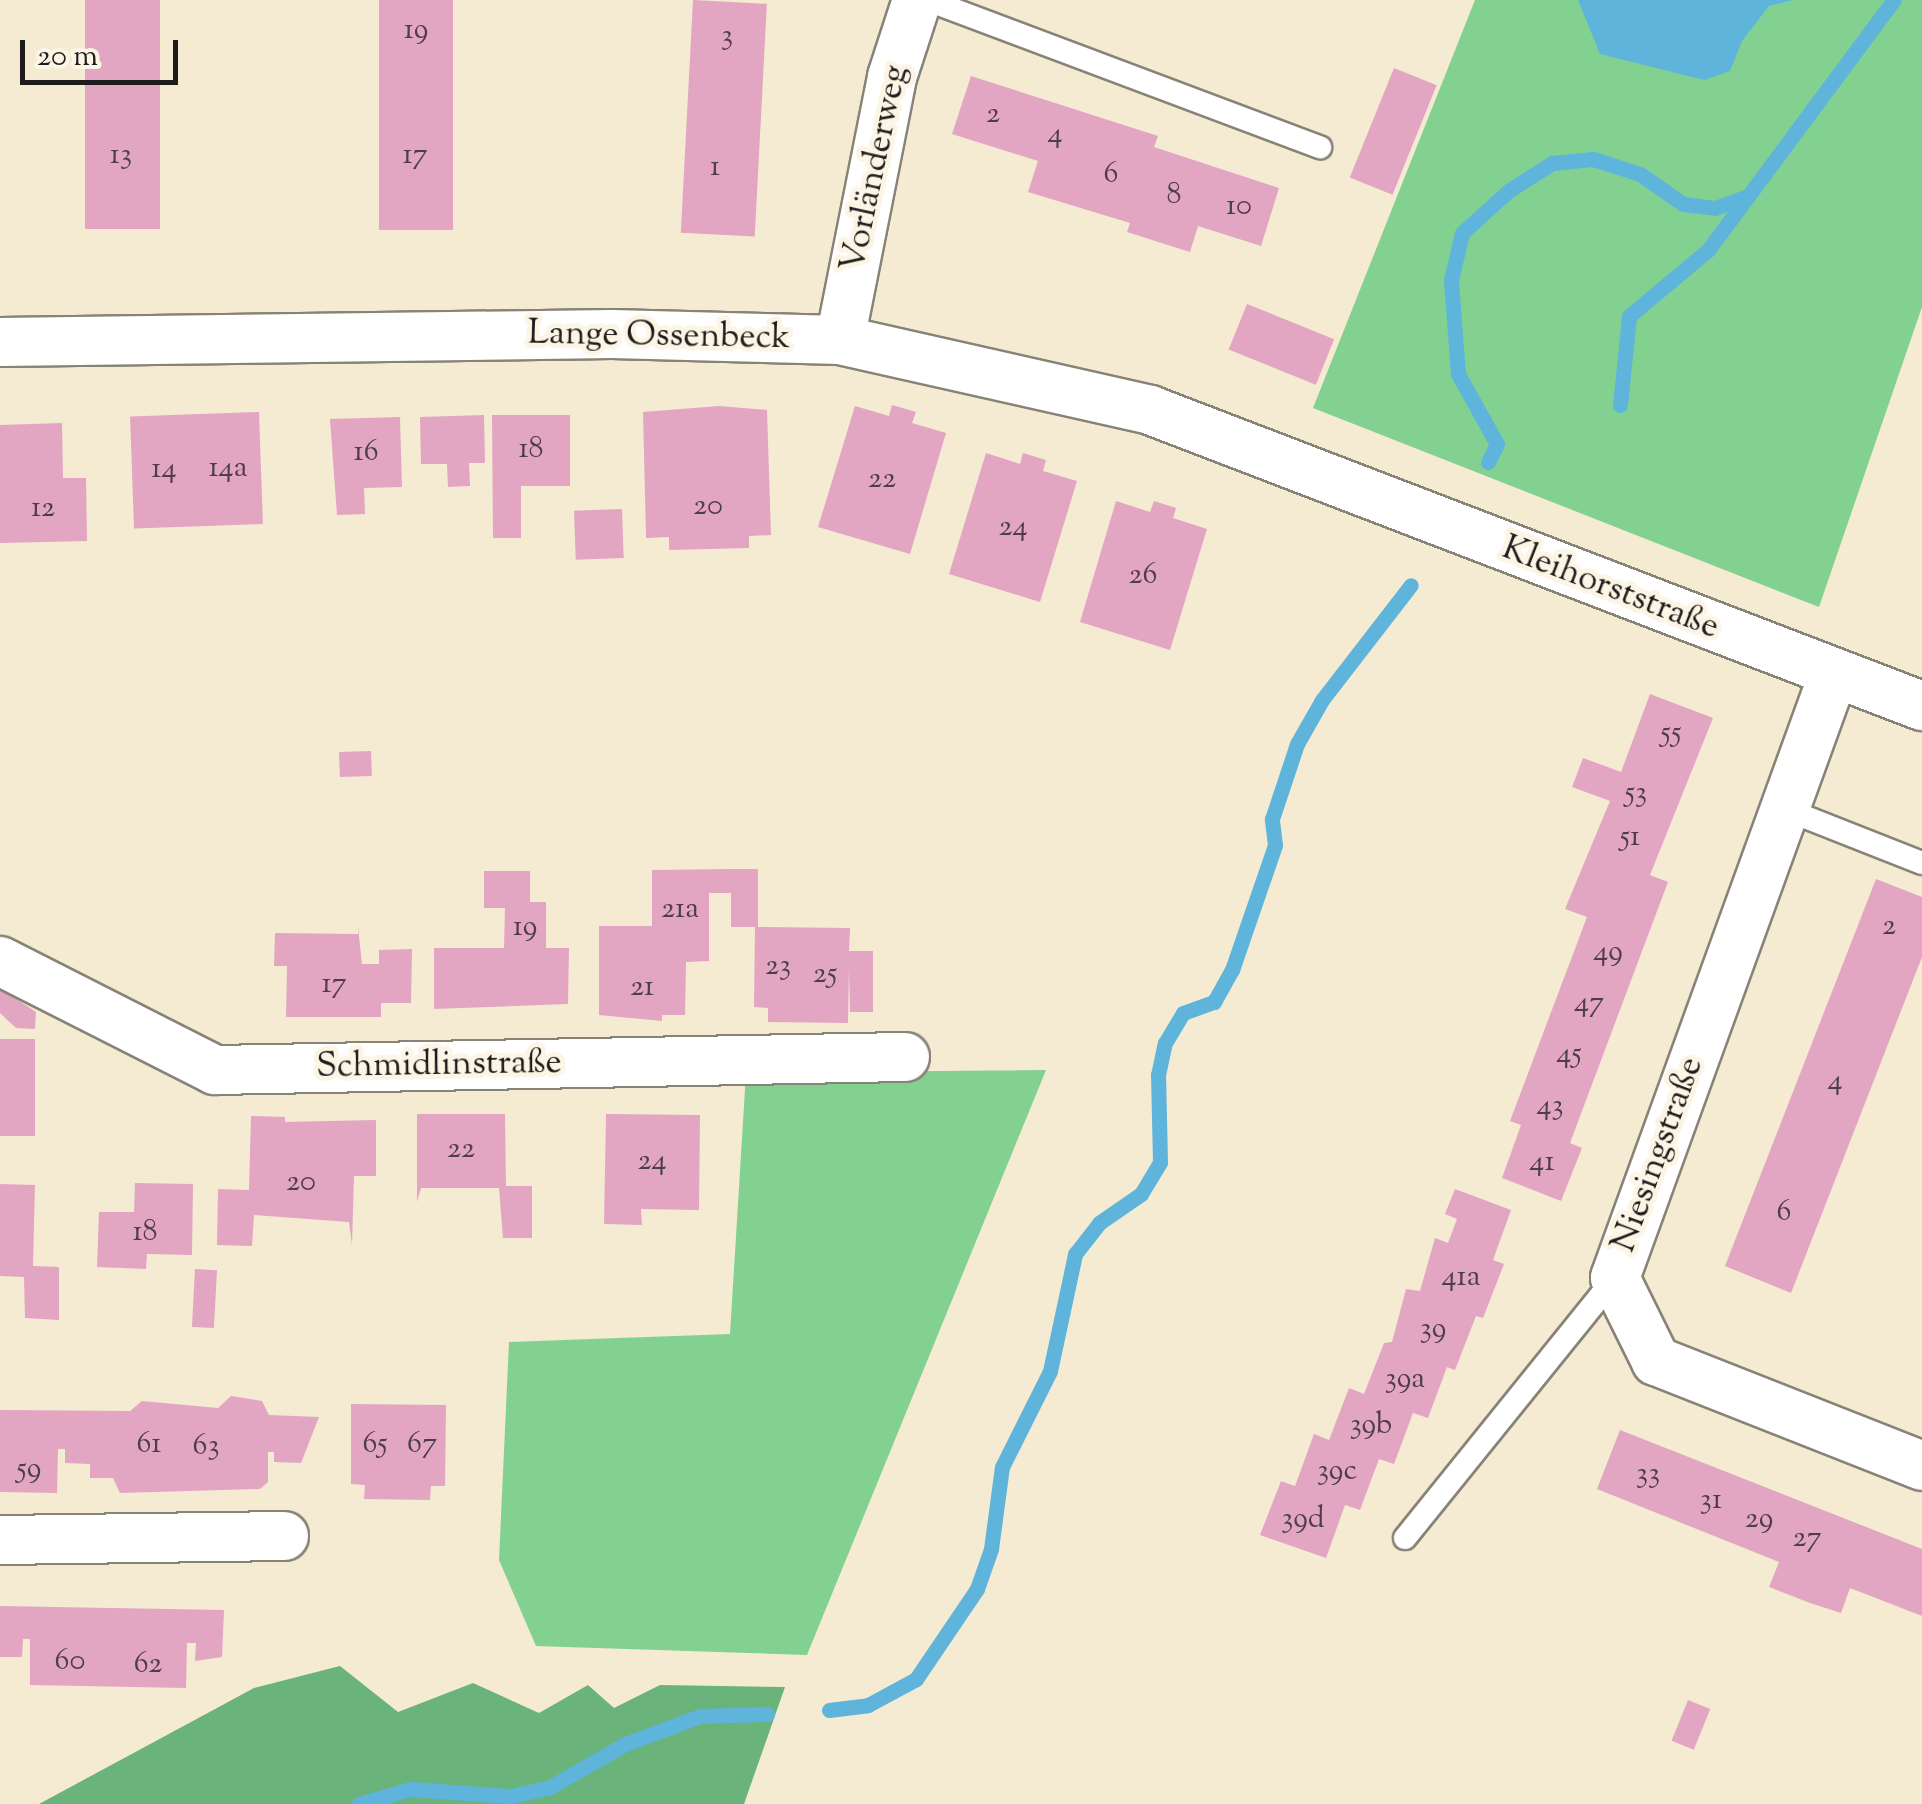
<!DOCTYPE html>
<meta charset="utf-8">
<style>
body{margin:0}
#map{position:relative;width:1922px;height:1804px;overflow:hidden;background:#f5ead2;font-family:"Sorts Mill Goudy",serif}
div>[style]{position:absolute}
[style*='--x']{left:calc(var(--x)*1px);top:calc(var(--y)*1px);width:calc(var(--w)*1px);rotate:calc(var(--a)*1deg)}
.green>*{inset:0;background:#83d190}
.forest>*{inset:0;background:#6ab37a}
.water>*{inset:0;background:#5eb4db}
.stream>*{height:15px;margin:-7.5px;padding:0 7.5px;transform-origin:7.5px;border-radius:7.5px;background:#5eb4db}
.building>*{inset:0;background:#e2a6c2;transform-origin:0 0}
.roads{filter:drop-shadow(2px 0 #888377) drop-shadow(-2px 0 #888377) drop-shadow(0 2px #888377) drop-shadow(0 -2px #888377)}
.lane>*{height:22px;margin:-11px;padding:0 11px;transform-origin:11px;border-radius:11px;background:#fff}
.street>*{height:48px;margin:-24px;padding:0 24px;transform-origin:24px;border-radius:24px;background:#fff}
span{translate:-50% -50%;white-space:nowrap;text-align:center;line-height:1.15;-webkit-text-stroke:10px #fcf5e5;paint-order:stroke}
.number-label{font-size:30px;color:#4e3e46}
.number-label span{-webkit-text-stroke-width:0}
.street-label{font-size:35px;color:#1c1c1c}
.scale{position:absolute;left:20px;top:40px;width:158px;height:45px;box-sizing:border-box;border:5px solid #1c1c1c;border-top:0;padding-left:12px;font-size:30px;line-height:35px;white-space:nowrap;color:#1c1c1c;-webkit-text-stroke:8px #fcf5e5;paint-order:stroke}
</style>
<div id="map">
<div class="green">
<div style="clip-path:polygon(1475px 0,1922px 0,1922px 307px,1819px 607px,1313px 408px)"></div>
<div style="clip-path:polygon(1046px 1070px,807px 1655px,536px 1646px,499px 1560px,509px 1342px,730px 1334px,746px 1073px)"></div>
</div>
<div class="forest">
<div style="clip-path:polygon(340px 1666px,398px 1712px,473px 1683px,539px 1713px,588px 1685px,614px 1708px,660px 1685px,785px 1687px,744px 1804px,39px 1804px,254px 1688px)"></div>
</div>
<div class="water">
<div style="clip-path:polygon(1578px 0,1793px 0,1769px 6px,1742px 41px,1730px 71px,1704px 80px,1600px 54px)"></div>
</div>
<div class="stream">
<div style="--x:1620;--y:405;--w:89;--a:-84.2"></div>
<div style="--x:1629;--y:316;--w:103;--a:-39.9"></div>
<div style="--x:1708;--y:250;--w:312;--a:-53.4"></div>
<div style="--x:1488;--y:462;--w:20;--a:-63"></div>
<div style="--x:1497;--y:444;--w:80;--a:-119.1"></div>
<div style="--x:1458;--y:374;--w:94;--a:-94.3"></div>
<div style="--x:1451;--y:280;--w:48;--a:-76.8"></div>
<div style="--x:1462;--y:233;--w:62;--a:-42.4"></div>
<div style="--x:1508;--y:191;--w:52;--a:-32.5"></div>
<div style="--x:1552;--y:163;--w:41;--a:-5.6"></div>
<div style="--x:1593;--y:159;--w:49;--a:17.7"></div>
<div style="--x:1640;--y:174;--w:52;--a:34.9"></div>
<div style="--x:1683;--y:204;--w:32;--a:7"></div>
<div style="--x:1715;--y:208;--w:35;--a:-20"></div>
<div style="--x:829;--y:1710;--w:39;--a:-7"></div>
<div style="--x:868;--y:1705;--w:55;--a:-28.4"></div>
<div style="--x:916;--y:1679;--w:109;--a:-55.9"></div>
<div style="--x:977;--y:1589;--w:42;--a:-70.7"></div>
<div style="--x:991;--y:1549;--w:83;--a:-82.4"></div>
<div style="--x:1002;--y:1467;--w:107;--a:-63.4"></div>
<div style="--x:1050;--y:1371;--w:120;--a:-77.9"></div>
<div style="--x:1075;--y:1254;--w:39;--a:-52"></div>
<div style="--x:1099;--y:1223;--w:51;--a:-34.6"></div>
<div style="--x:1141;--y:1194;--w:37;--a:-59"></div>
<div style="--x:1160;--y:1162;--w:87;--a:-91.3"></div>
<div style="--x:1158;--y:1075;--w:33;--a:-78"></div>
<div style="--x:1165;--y:1043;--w:35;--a:-59"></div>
<div style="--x:1183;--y:1013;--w:33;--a:-20"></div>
<div style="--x:1214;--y:1002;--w:37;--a:-61"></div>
<div style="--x:1232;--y:970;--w:132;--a:-71"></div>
<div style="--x:1275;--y:845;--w:26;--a:-97"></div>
<div style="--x:1272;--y:819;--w:79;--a:-71.6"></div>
<div style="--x:1297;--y:744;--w:51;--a:-60.4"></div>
<div style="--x:1322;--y:700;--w:145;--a:-52.3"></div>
<div style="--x:359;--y:1804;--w:53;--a:-16.4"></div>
<div style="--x:410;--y:1789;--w:101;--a:4"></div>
<div style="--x:511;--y:1796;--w:40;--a:-13"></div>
<div style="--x:550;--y:1787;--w:86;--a:-29.8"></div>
<div style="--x:625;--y:1744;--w:80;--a:-20.5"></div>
<div style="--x:700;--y:1716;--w:67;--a:-1.7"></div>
</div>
<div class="building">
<div style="left:85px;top:0;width:75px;height:229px"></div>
<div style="left:379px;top:0;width:74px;height:230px"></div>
<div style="left:693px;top:0;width:74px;height:233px;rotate:3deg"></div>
<div style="left:1394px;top:68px;width:46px;height:118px;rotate:22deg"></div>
<div style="clip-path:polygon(971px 76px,1158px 136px,1154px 147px,1279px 188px,1261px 246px,1198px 226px,1190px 252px,1127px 232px,1130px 223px,1028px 192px,1038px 161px,952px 134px)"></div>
<div style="left:1247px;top:304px;width:94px;height:49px;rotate:22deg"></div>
<div style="clip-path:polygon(892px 405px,916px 412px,912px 423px,946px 433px,910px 554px,818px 527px,855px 406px,889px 416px)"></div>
<div style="clip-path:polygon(719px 406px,767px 410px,771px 535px,749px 536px,749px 548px,669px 550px,669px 537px,646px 538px,643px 412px)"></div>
<div style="left:259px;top:412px;width:112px;height:129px;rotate:88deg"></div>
<div style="clip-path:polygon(484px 415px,485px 463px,469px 463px,470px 486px,448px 487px,447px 464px,421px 464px,420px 417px)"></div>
<div style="clip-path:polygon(492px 415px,570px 415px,570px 486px,521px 486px,521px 538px,493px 538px)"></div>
<div style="clip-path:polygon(400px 417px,402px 487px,364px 488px,365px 514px,337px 515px,330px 419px)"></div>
<div style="clip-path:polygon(62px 423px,63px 478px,86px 478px,87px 541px,0 543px,0 425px)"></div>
<div style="clip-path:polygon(986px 453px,1020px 464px,1023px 453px,1046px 460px,1043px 471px,1077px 481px,1040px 602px,949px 574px)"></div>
<div style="clip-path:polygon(1116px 501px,1150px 512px,1154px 501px,1176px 508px,1173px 518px,1207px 529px,1170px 650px,1080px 622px)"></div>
<div style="left:622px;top:509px;width:49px;height:48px;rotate:88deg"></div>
<div style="clip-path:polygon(1650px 694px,1713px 718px,1650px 875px,1668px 882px,1570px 1143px,1582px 1148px,1561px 1201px,1502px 1178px,1521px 1125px,1510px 1121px,1587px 917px,1565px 909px,1610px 801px,1572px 787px,1583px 758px,1621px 772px)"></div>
<div style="left:371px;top:751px;width:25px;height:32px;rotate:88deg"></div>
<div style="clip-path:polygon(732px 869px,758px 869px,758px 927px,850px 928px,849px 951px,873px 951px,873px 1012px,850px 1012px,849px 968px,848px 1023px,768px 1022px,768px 1008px,754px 1007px,755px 927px,731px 927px,731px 893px,709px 893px,709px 961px,686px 962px,685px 1015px,662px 1015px,662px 1021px,599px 1015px,599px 926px,652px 926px,652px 870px)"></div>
<div style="clip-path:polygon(484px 871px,530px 871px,530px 902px,546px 902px,546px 948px,569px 948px,568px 1004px,434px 1009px,434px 948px,504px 948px,505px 908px,484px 908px)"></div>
<div style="clip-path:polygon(1876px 879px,1922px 897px,1922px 957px,1791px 1293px,1725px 1266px)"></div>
<div style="clip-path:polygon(358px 927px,362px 964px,379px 964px,379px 950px,412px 949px,411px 1003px,381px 1003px,381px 1017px,286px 1017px,287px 966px,274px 966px,275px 933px,358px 934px)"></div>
<div style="clip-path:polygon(0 988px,36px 1012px,35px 1029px,16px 1028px,0 1013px)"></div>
<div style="left:0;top:1039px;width:35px;height:97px"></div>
<div style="clip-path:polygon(417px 1114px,505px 1114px,506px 1186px,532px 1186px,532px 1238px,503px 1238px,499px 1188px,421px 1188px,417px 1202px)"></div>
<div style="clip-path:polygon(606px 1114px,700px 1115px,699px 1210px,641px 1209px,642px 1225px,604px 1224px)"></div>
<div style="clip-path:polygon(251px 1116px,285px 1117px,285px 1122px,376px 1120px,376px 1176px,354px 1176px,352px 1245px,349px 1222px,254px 1215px,252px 1246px,217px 1245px,218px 1189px,249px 1190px)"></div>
<div style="clip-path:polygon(135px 1183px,193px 1184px,192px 1255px,147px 1254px,146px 1269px,97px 1267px,99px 1212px,134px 1212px)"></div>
<div style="clip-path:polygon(0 1184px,35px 1185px,33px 1266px,59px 1267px,59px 1320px,25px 1318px,24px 1277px,0 1276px)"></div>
<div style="clip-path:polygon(1455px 1189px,1511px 1210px,1493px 1260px,1504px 1264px,1483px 1318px,1476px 1316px,1455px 1370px,1447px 1367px,1428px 1418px,1413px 1413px,1394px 1464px,1379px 1459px,1360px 1510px,1345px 1505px,1326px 1558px,1260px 1535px,1281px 1481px,1295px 1486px,1314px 1434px,1329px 1440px,1349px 1388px,1364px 1394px,1384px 1343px,1392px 1342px,1406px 1289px,1420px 1291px,1435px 1238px,1448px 1243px,1457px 1219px,1445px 1214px)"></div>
<div style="left:195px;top:1269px;width:22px;height:58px;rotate:3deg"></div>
<div style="clip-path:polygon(231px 1396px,262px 1401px,269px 1415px,319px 1417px,301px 1463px,274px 1462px,274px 1452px,268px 1452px,268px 1482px,260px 1489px,120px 1493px,113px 1478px,90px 1478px,90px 1464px,65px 1463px,65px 1449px,58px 1449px,57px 1493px,0 1492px,0 1410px,130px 1411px,142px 1401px,218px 1408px)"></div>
<div style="clip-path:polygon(351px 1404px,446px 1405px,445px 1486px,431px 1486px,430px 1500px,364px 1499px,365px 1485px,351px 1484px)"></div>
<div style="clip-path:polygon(1620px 1430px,1922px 1549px,1922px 1616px,1850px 1588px,1841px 1613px,1810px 1603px,1769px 1587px,1779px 1562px,1597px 1489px)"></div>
<div style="clip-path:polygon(0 1606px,224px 1610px,222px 1657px,195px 1661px,196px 1643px,187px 1643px,186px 1688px,30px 1685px,30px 1639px,23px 1639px,22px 1657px,0 1657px)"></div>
<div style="left:1688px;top:1700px;width:24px;height:44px;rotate:22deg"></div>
</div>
<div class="roads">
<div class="lane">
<div style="--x:928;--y:0;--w:419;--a:20.6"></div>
<div style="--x:1785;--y:809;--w:147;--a:21.5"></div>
<div style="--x:1405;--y:1538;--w:334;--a:-51.1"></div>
</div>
<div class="street">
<div style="--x:840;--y:340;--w:268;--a:-78.8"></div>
<div style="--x:892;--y:77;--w:81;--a:-72"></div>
<div style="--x:0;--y:342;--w:612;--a:-0.75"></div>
<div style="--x:612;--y:334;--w:228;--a:1.5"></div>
<div style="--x:840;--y:340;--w:318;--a:12.7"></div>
<div style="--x:1150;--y:410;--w:827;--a:20.98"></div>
<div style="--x:1833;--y:676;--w:640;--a:109.91"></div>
<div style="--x:1615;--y:1278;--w:93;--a:63.7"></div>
<div style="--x:1656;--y:1361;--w:286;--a:21.5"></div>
<div style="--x:0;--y:961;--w:241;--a:26.9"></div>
<div style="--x:215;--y:1070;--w:690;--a:-1.08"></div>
<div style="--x:0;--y:1540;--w:284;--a:-0.8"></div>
</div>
</div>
<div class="number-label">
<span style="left:416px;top:31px">19</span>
<span style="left:727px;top:37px">3</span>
<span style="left:993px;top:115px">2</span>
<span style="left:1055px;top:135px">4</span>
<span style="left:121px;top:156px">13</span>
<span style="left:415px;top:156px">17</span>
<span style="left:715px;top:168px">1</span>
<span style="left:1111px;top:175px">6</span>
<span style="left:1174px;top:196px">8</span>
<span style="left:1239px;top:207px">10</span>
<span style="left:531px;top:450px">18</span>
<span style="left:366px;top:453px">16</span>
<span style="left:228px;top:469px">14a</span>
<span style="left:164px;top:470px">14</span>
<span style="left:882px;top:480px">22</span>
<span style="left:708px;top:507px">20</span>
<span style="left:43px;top:509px">12</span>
<span style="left:1013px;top:528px">24</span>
<span style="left:1143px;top:576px">26</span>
<span style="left:1671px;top:734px">55</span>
<span style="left:1636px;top:794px">53</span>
<span style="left:1630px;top:838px">51</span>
<span style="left:680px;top:910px">21a</span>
<span style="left:1889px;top:927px">2</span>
<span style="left:525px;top:928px">19</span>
<span style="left:1608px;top:953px">49</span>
<span style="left:778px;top:967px">23</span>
<span style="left:825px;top:975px">25</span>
<span style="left:334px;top:985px">17</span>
<span style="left:642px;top:988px">21</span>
<span style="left:1589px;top:1004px">47</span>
<span style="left:1569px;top:1055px">45</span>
<span style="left:1835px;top:1082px">4</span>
<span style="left:1550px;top:1107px">43</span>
<span style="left:461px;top:1150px">22</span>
<span style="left:652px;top:1162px">24</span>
<span style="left:1542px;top:1163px">41</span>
<span style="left:301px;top:1183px">20</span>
<span style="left:1784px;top:1213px">6</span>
<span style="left:145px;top:1233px">18</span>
<span style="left:1461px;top:1278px">41a</span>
<span style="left:1433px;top:1330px">39</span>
<span style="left:1405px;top:1380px">39a</span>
<span style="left:1371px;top:1426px">39b</span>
<span style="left:149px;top:1445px">61</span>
<span style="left:375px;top:1445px">65</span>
<span style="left:422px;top:1445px">67</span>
<span style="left:206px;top:1447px">63</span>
<span style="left:29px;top:1470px">59</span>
<span style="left:1337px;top:1472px">39c</span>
<span style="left:1648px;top:1475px">33</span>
<span style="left:1711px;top:1501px">31</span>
<span style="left:1303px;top:1520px">39d</span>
<span style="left:1759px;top:1520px">29</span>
<span style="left:1807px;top:1539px">27</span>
<span style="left:70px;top:1662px">60</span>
<span style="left:148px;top:1665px">62</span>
</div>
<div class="street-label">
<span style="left:876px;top:169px;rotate:-78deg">Vorländerweg</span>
<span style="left:659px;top:337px;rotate:1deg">Lange Ossenbeck</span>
<span style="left:1610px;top:589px;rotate:21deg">Kleihorststraße</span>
<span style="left:439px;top:1066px;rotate:-1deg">Schmidlinstraße</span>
<span style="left:1659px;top:1155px;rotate:-70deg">Niesingstraße</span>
</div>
<div class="scale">20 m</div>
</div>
